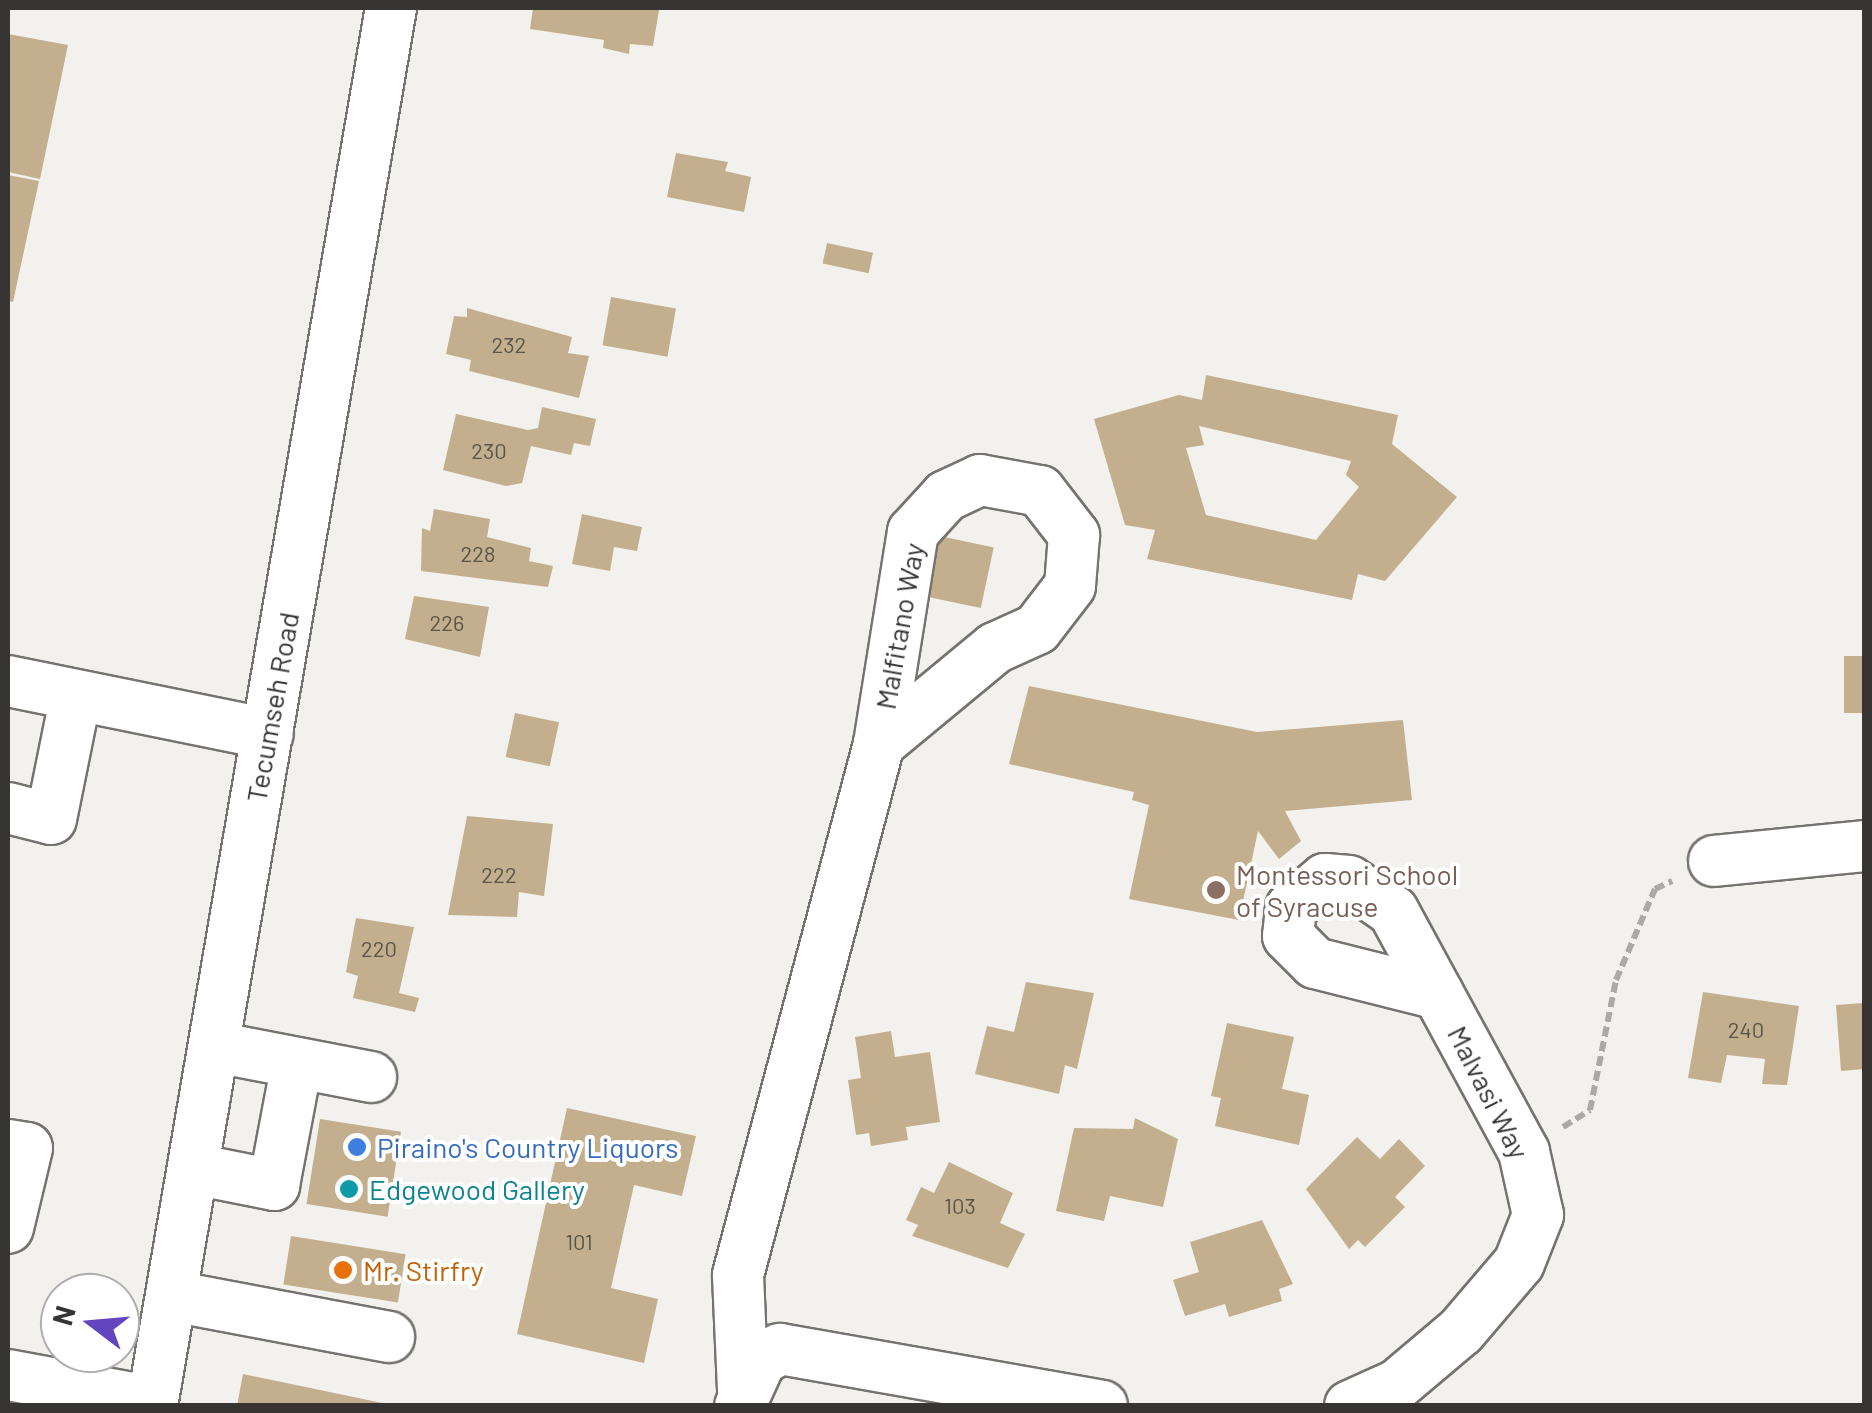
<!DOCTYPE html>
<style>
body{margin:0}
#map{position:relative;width:1872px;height:1413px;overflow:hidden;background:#f3f1ed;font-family:Barlow,sans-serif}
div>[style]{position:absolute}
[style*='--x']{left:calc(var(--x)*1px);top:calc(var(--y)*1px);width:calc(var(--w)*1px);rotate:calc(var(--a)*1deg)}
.building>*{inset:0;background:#c3af8e;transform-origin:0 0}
.path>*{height:6px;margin-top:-3px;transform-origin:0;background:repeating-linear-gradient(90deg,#aaa9a6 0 10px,transparent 0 15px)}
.roads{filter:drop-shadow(2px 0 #757370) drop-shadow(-2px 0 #757370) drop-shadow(0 2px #757370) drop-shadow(0 -2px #757370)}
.minor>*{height:50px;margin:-25px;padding:0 25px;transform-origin:25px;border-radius:25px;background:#fff}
.dots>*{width:28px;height:28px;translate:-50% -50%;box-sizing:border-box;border:5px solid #fff;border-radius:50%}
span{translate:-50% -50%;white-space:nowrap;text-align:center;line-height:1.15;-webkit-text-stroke:8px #fff;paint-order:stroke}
.number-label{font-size:22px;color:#59544a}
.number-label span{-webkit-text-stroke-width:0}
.street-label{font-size:28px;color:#363534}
.education-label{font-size:28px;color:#785e54}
.left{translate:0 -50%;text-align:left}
.shop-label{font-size:28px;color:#366cbe}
.culture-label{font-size:28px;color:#0d838f}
.food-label{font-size:28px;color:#c56008}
.frame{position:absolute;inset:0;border:10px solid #363534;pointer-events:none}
.north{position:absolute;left:40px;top:1273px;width:100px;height:100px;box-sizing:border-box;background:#fff;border:2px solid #afaeae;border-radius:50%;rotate:286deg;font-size:28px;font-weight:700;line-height:40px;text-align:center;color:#363534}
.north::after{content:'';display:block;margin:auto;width:35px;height:45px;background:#6346bf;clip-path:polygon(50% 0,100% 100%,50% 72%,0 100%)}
</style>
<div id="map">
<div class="building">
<div style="clip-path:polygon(533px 8px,659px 10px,653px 46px,630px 44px,629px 54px,603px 48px,604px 40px,530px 29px)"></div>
<div style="clip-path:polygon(8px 34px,68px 45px,40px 179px,8px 172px)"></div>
<div style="clip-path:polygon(676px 153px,728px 162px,725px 171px,751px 177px,744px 212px,667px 197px)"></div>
<div style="clip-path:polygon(8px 175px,39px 181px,13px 302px,8px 301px)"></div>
<div style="left:827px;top:243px;width:47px;height:21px;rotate:12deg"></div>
<div style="left:611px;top:297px;width:66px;height:49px;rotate:10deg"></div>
<div style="clip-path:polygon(467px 308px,572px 337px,568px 353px,589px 356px,579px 398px,469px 371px,471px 360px,446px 354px,454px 316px,467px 317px)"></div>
<div style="clip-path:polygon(evenodd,1206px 375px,1398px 415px,1392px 444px,1457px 497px,1385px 581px,1358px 574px,1352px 600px,1147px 559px,1155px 530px,1125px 525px,1094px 419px,1179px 395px,1202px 400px,1206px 375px,1199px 426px,1351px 461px,1346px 475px,1359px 487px,1316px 540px,1206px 515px,1186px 448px,1204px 445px,1199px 426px)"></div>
<div style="clip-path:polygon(542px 407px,596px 419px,590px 446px,574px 443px,571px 455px,531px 446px,522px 483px,506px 486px,443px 470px,456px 414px,528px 430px,538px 428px)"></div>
<div style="clip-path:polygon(434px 509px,490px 519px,487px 537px,531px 548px,529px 561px,553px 566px,548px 587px,421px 571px,422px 528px,430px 531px)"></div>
<div style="clip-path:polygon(582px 514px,642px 527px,637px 551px,614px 547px,610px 571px,572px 564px)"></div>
<div style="left:935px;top:535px;width:60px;height:62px;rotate:12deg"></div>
<div style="clip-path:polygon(414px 596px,489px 607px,480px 657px,405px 639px)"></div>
<div style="left:1844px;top:656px;width:20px;height:57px"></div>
<div style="clip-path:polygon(1029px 686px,1257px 732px,1403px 720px,1412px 800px,1285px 811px,1301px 841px,1279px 859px,1258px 831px,1239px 920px,1129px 899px,1149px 805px,1132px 800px,1134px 792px,1009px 764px)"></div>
<div style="left:515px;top:713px;width:45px;height:45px;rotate:12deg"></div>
<div style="clip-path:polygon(467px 816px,553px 824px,544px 896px,519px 892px,517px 917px,448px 915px)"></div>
<div style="clip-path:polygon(356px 918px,414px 927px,399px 993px,419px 998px,415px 1012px,353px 998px,358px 976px,346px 972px)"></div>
<div style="clip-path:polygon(1026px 982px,1094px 993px,1077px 1069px,1065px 1065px,1059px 1094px,975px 1074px,987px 1026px,1014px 1032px)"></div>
<div style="clip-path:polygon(1703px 992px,1799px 1006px,1787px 1085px,1762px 1084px,1765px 1059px,1727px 1055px,1721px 1083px,1688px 1078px)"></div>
<div style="clip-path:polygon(1864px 1003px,1864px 1069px,1841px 1071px,1836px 1005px)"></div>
<div style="clip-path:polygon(1227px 1023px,1294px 1037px,1282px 1089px,1309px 1095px,1299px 1145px,1215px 1126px,1221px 1098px,1211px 1096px)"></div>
<div style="clip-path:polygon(891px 1031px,895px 1057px,930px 1052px,940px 1122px,906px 1127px,908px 1140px,871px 1146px,869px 1133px,856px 1135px,848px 1080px,861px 1078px,855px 1037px)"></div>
<div style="clip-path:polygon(567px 1108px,696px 1136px,682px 1196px,634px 1185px,611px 1288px,658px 1299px,644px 1363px,517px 1334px)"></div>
<div style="clip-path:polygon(1135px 1118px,1178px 1139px,1163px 1207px,1110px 1196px,1104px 1221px,1056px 1211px,1074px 1128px,1133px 1129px)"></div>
<div style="left:320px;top:1119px;width:82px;height:86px;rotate:9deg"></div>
<div style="clip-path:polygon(1357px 1137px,1380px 1159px,1399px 1139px,1425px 1166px,1395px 1197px,1405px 1207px,1365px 1247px,1358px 1240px,1349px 1249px,1306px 1189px)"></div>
<div style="clip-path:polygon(949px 1162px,1013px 1193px,1000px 1223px,1025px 1234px,1008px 1268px,912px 1236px,918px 1225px,906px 1220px,921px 1187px,934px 1193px)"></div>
<div style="clip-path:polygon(1262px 1220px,1293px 1284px,1279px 1289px,1282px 1301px,1229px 1317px,1225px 1304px,1185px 1316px,1173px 1280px,1199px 1272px,1190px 1242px)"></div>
<div style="left:291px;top:1236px;width:116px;height:49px;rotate:9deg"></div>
<div style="clip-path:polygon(243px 1374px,387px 1404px,387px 1406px,237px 1406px)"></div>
</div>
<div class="path">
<div style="--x:1563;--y:1127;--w:32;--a:-32"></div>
<div style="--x:1590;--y:1110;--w:133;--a:-78.7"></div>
<div style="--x:1616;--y:980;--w:99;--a:-66.8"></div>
<div style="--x:1655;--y:889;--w:19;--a:-25"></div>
</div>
<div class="roads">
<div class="minor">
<div style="--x:8;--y:681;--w:265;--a:11.5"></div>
<div style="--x:8;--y:808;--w:44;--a:14.3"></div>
<div style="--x:51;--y:819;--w:126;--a:-78.6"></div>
<div style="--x:1714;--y:861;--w:151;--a:-5.7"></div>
<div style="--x:215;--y:1047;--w:159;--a:10.9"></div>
<div style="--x:8;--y:1145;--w:19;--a:9"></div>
<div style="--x:27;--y:1148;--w:82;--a:103.4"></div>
<div style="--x:194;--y:1169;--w:82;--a:11.3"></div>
<div style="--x:274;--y:1185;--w:124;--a:-79.3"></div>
<div style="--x:172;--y:1296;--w:221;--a:10.7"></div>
<div style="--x:8;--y:1375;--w:147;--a:10.5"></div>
<div style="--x:743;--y:1390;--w:115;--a:-92.5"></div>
<div style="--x:738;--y:1275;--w:549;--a:-75.13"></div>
<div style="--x:879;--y:744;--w:215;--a:-80.9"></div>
<div style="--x:913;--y:532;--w:49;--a:-47.5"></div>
<div style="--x:946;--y:496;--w:38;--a:-25"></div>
<div style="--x:980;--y:480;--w:61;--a:10.4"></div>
<div style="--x:1040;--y:491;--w:56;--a:52.3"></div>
<div style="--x:1074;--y:535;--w:51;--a:94.5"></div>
<div style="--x:1070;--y:586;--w:54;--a:127.5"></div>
<div style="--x:1037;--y:629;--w:46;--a:155.7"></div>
<div style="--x:995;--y:648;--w:151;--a:140.4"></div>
<div style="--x:152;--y:1406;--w:1418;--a:-80.3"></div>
<div style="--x:740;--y:1406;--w:51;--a:-65.5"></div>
<div style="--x:761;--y:1360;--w:22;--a:-30"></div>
<div style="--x:780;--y:1349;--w:327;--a:10"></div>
<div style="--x:1350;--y:1406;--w:51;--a:-24.1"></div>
<div style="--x:1397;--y:1385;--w:84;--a:-40.2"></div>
<div style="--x:1461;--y:1331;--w:89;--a:-49.5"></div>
<div style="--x:1519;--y:1263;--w:52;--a:-68.4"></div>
<div style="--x:1538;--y:1215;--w:65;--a:-102.5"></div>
<div style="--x:1524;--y:1152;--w:274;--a:-118.5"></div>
<div style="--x:1393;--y:911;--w:53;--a:-145.7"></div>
<div style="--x:1349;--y:881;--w:24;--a:-175"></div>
<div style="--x:1325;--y:879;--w:45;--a:139.5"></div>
<div style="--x:1291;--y:908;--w:28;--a:96"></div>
<div style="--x:1288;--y:936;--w:38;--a:45"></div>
<div style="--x:1315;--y:963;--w:127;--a:14.1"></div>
</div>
</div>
<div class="dots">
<div style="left:1216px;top:890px;background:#8d6e63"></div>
<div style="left:357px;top:1147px;background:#3f7fe0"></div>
<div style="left:349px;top:1189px;background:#0f9aa8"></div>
<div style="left:343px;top:1270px;background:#e8710a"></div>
</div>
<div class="number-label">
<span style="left:509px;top:345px">232</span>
<span style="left:489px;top:451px">230</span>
<span style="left:478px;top:554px">228</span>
<span style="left:447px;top:623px">226</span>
<span style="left:499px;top:875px">222</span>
<span style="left:379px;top:949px">220</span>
<span style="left:1746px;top:1030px">240</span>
<span style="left:960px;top:1206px">103</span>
<span style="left:579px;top:1242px">101</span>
</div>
<div class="street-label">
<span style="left:899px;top:626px;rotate:-80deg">Malfitano Way</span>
<span style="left:272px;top:707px;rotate:-80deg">Tecumseh Road</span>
<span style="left:1489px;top:1092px;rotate:63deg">Malvasi Way</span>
</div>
<div class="education-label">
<span class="left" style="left:1236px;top:890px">Montessori School<br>of Syracuse</span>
</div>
<div class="shop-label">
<span class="left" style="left:377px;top:1147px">Piraino's Country Liquors</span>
</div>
<div class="culture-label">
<span class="left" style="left:369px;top:1189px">Edgewood Gallery</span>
</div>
<div class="food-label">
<span class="left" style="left:363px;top:1270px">Mr. Stirfry</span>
</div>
<div class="frame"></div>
<div class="north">N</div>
</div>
